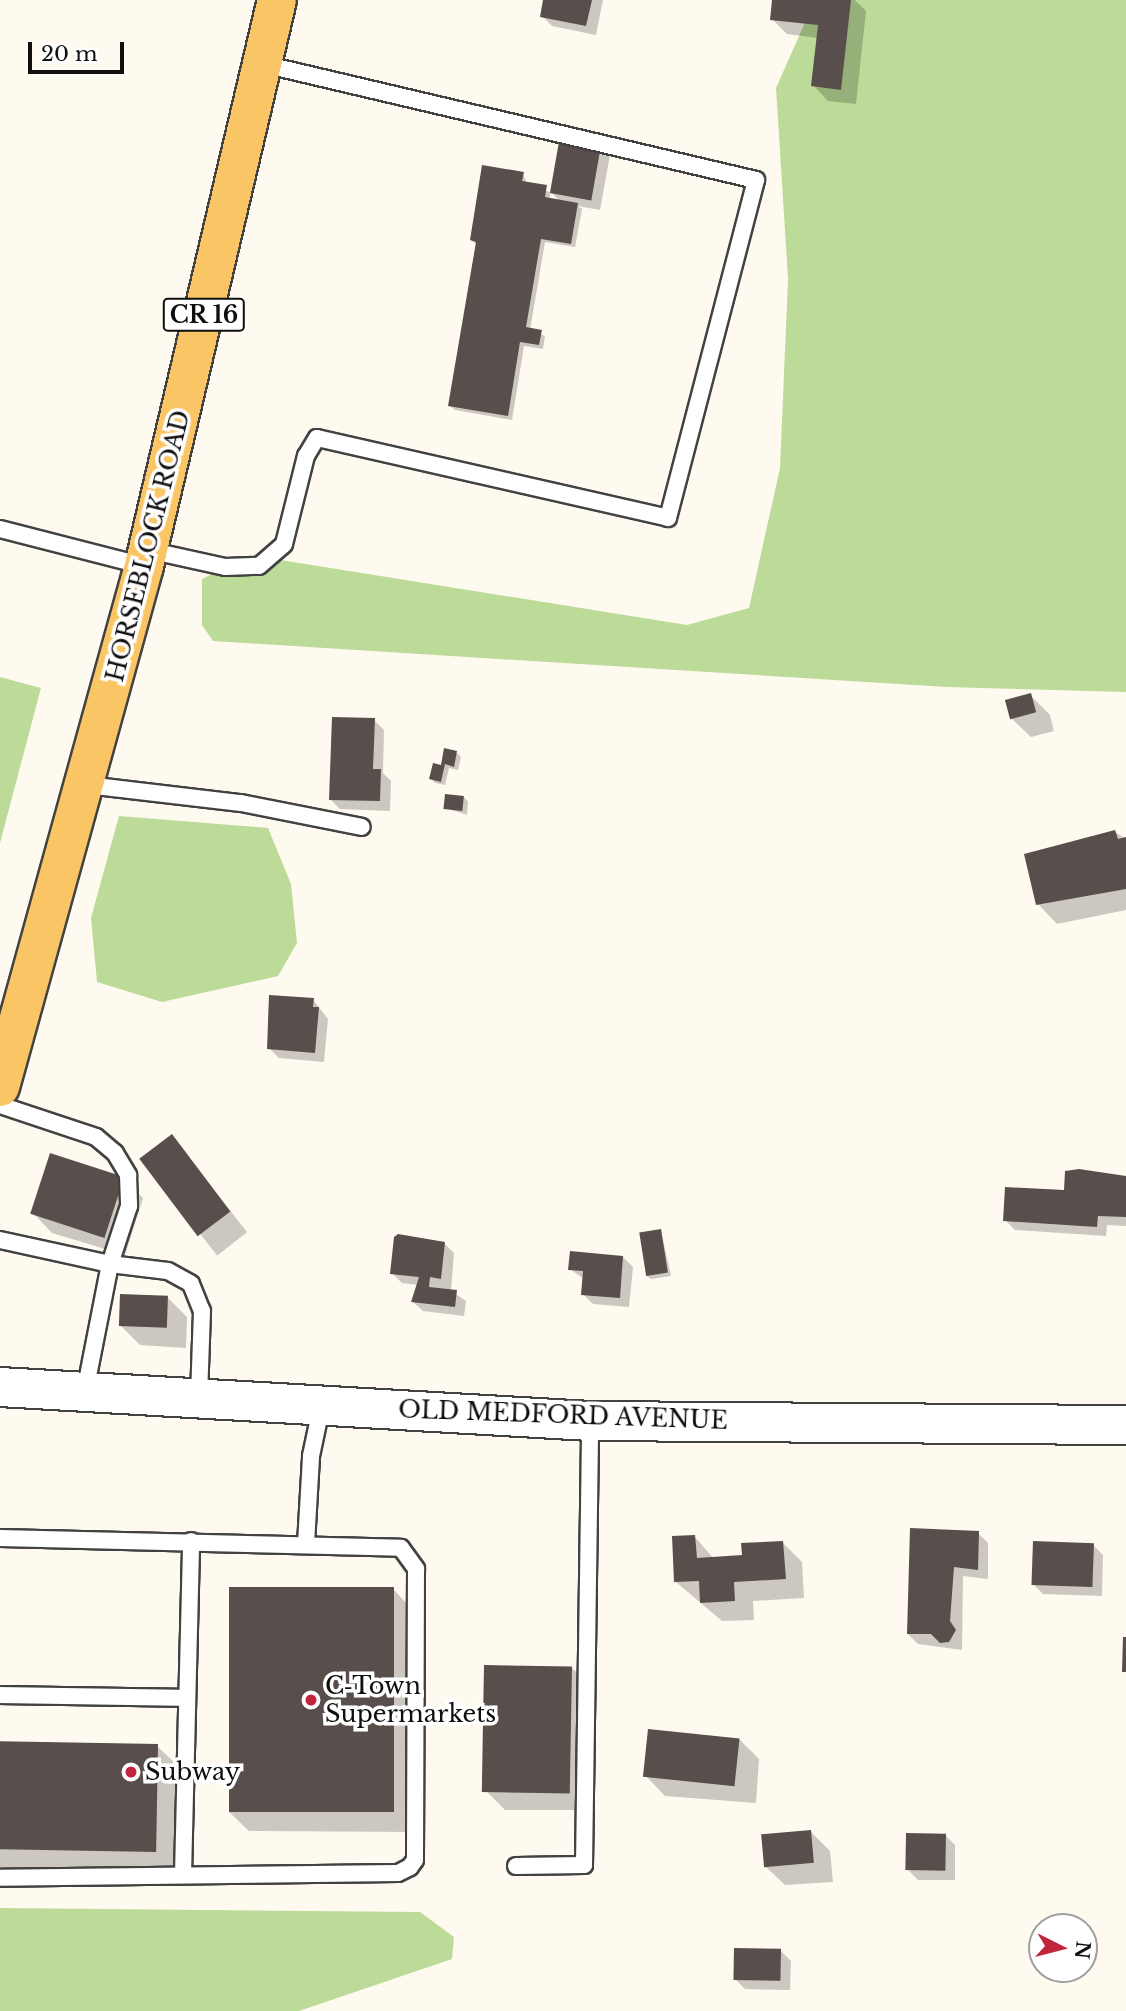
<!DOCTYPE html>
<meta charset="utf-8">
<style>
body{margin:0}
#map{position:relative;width:1126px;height:2011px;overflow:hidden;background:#fffaf0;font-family:"Libre Baskerville",serif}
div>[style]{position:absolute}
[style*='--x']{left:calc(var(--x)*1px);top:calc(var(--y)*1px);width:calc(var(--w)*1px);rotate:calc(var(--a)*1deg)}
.forest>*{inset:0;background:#bddb98}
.shadow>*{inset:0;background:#0003;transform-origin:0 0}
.building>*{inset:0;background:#584e4b;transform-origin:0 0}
.roads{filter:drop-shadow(2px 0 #424242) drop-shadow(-2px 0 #424242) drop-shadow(0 2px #424242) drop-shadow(0 -2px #424242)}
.service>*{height:16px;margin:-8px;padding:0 8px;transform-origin:8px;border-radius:8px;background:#fff}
.tertiary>*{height:38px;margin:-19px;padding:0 19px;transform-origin:19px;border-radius:19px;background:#fff}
.primary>*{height:38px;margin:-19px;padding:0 19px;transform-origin:19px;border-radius:19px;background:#fac665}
.dots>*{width:19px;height:19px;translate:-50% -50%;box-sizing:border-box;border:4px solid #fff;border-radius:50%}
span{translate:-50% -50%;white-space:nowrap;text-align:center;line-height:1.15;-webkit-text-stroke:7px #fff;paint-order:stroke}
.shield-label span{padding:2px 5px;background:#fff;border:2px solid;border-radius:5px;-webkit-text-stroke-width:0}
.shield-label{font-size:23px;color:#0f0f0f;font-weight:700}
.street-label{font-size:24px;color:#0f0f0f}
.poi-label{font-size:24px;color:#0f0f0f}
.left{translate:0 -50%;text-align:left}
.north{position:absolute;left:1028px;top:1913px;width:70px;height:70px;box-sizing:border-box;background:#fff;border:2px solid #9f9f9f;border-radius:50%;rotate:96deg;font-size:19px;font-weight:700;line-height:28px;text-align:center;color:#0f0f0f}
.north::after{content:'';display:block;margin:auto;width:24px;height:32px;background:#c1243c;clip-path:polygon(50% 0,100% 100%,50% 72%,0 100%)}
.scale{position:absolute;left:28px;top:42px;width:96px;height:32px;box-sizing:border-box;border:4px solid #0f0f0f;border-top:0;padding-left:9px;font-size:21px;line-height:24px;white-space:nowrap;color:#0f0f0f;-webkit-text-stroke:5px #fff;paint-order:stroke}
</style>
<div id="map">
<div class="forest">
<div style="clip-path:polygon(815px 0,1126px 0,1126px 692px,946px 687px,213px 641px,202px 625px,202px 579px,250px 555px,687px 625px,749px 608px,780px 468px,788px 279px,776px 88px)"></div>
<div style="clip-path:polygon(0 677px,41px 688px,0 843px)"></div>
<div style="clip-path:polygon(119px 816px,268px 828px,291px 884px,297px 943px,278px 976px,162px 1002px,97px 982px,91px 918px)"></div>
<div style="clip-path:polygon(0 1908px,420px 1912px,454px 1937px,452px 1959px,299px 2011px,0 2011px)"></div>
</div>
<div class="shadow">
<div style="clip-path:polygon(545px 0,603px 0,596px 35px,552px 26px,542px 16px)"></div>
<div style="clip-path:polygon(774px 0,855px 0,866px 11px,856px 104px,828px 101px,813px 85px,818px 38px,787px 34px,772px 19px)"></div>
<div style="clip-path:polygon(evenodd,600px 145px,610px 155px,600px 210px,578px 206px,582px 209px,575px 247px,545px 242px,530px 330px,545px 336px,543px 349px,524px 346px,512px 420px,455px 410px,450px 406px,476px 244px,471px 240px,523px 174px,527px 183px,552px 193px,600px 145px,551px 192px,561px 202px,549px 200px,551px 192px)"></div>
<div style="clip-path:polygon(1030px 695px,1050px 715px,1054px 731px,1031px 737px,1011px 718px)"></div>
<div style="clip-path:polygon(374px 720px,384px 730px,383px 773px,391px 781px,390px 811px,340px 809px,330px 799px)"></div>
<div style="clip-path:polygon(457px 753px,461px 757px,458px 770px,449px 768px,445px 785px,435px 783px,431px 778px)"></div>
<div style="clip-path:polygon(464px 797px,468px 802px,467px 815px,446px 808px)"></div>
<div style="clip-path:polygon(1115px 832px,1126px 839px,1126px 910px,1057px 924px,1038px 904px)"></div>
<div style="clip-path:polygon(313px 1000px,328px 1019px,324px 1062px,279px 1058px,269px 1048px)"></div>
<div style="left:172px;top:1136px;width:122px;height:38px;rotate:52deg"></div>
<div style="clip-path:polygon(1126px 1177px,1126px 1226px,1107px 1225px,1106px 1236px,1015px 1230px,1005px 1220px,1065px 1192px)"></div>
<div style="clip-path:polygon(123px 1178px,143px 1198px,125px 1255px,52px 1233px,33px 1213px)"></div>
<div style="clip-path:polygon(661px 1231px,671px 1276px,651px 1279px,646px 1275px)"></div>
<div style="clip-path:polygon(444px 1243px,454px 1253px,451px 1291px,466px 1301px,464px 1316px,423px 1311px,413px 1302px,418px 1285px,402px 1283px,392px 1273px)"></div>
<div style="clip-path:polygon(623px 1257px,633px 1267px,629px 1307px,593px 1304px,583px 1294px,584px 1279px,570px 1269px)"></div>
<div style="clip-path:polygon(168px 1298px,187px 1317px,186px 1348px,140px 1345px,121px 1326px)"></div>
<div style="clip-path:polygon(912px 1530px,978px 1533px,988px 1543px,988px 1579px,963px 1576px,962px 1650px,918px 1644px,908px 1634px)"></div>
<div style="clip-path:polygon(695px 1537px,714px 1559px,744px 1557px,783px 1543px,802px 1562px,804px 1598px,753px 1601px,754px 1620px,722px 1621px,676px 1582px)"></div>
<div style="clip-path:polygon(1093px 1545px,1103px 1555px,1102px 1596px,1043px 1594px,1033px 1584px)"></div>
<div style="clip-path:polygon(394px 1590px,413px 1610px,412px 1832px,249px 1831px,229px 1812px)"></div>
<div style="clip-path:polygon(571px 1667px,591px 1687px,591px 1810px,505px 1810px,486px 1791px)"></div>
<div style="clip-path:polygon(739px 1739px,759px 1759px,756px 1803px,665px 1796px,646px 1776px)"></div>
<div style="clip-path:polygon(0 1746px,157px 1746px,177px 1765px,176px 1870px,0 1869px)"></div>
<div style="clip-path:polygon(811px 1832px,830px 1851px,833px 1882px,785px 1885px,765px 1866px)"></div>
<div style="clip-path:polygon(945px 1835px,955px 1845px,955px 1880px,918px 1880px,908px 1870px)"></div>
<div style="clip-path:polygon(781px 1951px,791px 1961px,790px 1990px,745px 1989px,735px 1979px)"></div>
</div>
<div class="building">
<div style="clip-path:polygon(543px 0,592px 0,586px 26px,540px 17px)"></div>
<div style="clip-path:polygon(772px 0,851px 0,841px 90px,811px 86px,818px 25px,770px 20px)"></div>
<div style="left:560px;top:136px;width:42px;height:58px;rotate:10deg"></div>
<div style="clip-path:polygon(482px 165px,524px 172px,522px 181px,547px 185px,545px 197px,578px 203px,571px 244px,541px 239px,526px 327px,542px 330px,539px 345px,520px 342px,508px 416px,448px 406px,476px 242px,470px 240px)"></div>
<div style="left:1031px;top:693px;width:20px;height:27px;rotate:75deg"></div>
<div style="clip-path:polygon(332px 717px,375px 718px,373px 769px,381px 769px,380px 801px,329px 800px)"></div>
<div style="clip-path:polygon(444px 748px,457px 751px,454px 767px,445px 764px,441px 782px,429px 779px,433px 763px,441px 765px)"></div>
<div style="left:445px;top:794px;width:19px;height:15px;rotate:6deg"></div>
<div style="clip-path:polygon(1115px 830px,1118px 839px,1126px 837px,1126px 889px,1036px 905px,1024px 854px)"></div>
<div style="clip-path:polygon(269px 995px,314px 998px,313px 1007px,319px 1007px,315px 1053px,267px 1049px)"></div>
<div style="left:172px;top:1134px;width:97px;height:41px;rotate:53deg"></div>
<div style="left:50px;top:1153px;width:78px;height:64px;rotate:18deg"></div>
<div style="clip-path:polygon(1079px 1169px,1126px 1176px,1126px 1217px,1098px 1216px,1097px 1227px,1003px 1221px,1005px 1187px,1064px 1190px,1065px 1171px)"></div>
<div style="left:661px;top:1229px;width:44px;height:22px;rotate:81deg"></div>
<div style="clip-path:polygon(398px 1234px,445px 1242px,441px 1279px,430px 1277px,429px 1287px,457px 1290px,455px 1307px,411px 1302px,419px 1277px,390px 1274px,394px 1237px)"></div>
<div style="clip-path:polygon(570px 1251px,623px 1256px,620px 1298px,581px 1295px,583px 1271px,568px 1270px)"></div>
<div style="left:120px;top:1294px;width:48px;height:32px;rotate:2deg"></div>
<div style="clip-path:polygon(910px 1528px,979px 1531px,978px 1570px,954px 1567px,950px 1621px,956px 1630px,949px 1642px,940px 1643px,931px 1634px,907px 1634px)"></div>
<div style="clip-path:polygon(695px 1535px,697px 1558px,742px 1555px,741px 1543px,783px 1541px,786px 1579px,734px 1582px,735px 1601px,700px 1603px,699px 1581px,674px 1582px,672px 1536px)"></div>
<div style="left:1033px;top:1541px;width:61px;height:44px;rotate:2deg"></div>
<div style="left:229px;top:1587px;width:165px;height:225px"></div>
<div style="clip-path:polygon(1123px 1637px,1126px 1637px,1126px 1672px,1122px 1672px)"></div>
<div style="left:484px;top:1665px;width:88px;height:127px;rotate:1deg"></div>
<div style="left:648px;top:1729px;width:92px;height:48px;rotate:6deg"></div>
<div style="left:158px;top:1744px;width:108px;height:158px;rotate:91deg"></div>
<div style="left:811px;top:1830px;width:33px;height:50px;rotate:85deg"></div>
<div style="left:906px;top:1833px;width:40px;height:37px;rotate:1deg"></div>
<div style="left:734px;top:1948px;width:47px;height:32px;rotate:1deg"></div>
</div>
<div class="roads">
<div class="service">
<div style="--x:0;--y:529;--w:149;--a:14.4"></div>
<div style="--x:148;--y:550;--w:79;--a:12.4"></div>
<div style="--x:225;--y:567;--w:34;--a:-2"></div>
<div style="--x:259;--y:566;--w:33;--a:-41"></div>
<div style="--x:284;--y:544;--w:91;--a:-76"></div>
<div style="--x:306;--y:456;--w:21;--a:-59"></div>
<div style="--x:317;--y:438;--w:360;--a:12.8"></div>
<div style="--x:668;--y:518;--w:349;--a:-75.4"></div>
<div style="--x:756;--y:180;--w:506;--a:-166.76"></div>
<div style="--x:87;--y:785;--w:155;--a:6.7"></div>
<div style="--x:241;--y:803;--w:123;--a:11.2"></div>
<div style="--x:0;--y:1105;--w:101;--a:18.4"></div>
<div style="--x:96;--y:1137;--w:25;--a:40"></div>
<div style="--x:115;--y:1153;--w:26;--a:59"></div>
<div style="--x:128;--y:1175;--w:31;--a:88"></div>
<div style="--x:129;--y:1206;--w:61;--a:108.1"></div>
<div style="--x:110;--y:1264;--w:129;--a:101.1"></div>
<div style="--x:0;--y:1240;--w:113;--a:12.3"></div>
<div style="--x:110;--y:1264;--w:58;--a:6.9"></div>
<div style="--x:168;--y:1271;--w:26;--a:29"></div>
<div style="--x:191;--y:1284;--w:29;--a:68"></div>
<div style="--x:202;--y:1311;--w:86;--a:92"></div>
<div style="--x:0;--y:1538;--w:401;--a:1.4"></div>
<div style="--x:401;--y:1548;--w:26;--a:54"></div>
<div style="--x:416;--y:1569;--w:291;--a:90.2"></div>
<div style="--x:415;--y:1860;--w:9;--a:126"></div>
<div style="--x:410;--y:1867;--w:13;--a:153"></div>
<div style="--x:398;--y:1873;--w:398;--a:179.3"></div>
<div style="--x:306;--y:1544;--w:88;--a:-86.7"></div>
<div style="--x:311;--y:1456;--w:53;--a:-78.1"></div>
<div style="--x:0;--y:1695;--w:187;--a:0.9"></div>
<div style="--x:516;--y:1866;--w:68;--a:-0.8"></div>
<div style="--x:584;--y:1865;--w:444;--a:-89.2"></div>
<div style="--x:183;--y:1875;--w:334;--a:-88.6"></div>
</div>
<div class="tertiary">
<div style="--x:0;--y:1387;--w:591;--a:3.3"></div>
<div style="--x:590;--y:1421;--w:536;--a:0.43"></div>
</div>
<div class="primary">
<div style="--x:0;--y:1087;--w:541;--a:-74.55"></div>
<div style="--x:144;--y:566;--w:581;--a:-76.78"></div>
</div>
</div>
<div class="dots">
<div style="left:311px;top:1700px;background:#c1243c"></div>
<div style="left:131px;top:1772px;background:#c1243c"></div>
</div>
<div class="shield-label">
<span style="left:204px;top:315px">CR 16</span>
</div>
<div class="street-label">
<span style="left:148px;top:546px;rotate:-76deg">HORSEBLOCK ROAD</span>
<span style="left:563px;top:1415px;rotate:2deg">OLD MEDFORD AVENUE</span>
</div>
<div class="poi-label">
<span class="left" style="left:325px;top:1700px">C‑Town<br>Supermarkets</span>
<span class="left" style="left:145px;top:1772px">Subway</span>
</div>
<div class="north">N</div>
<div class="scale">20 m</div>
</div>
